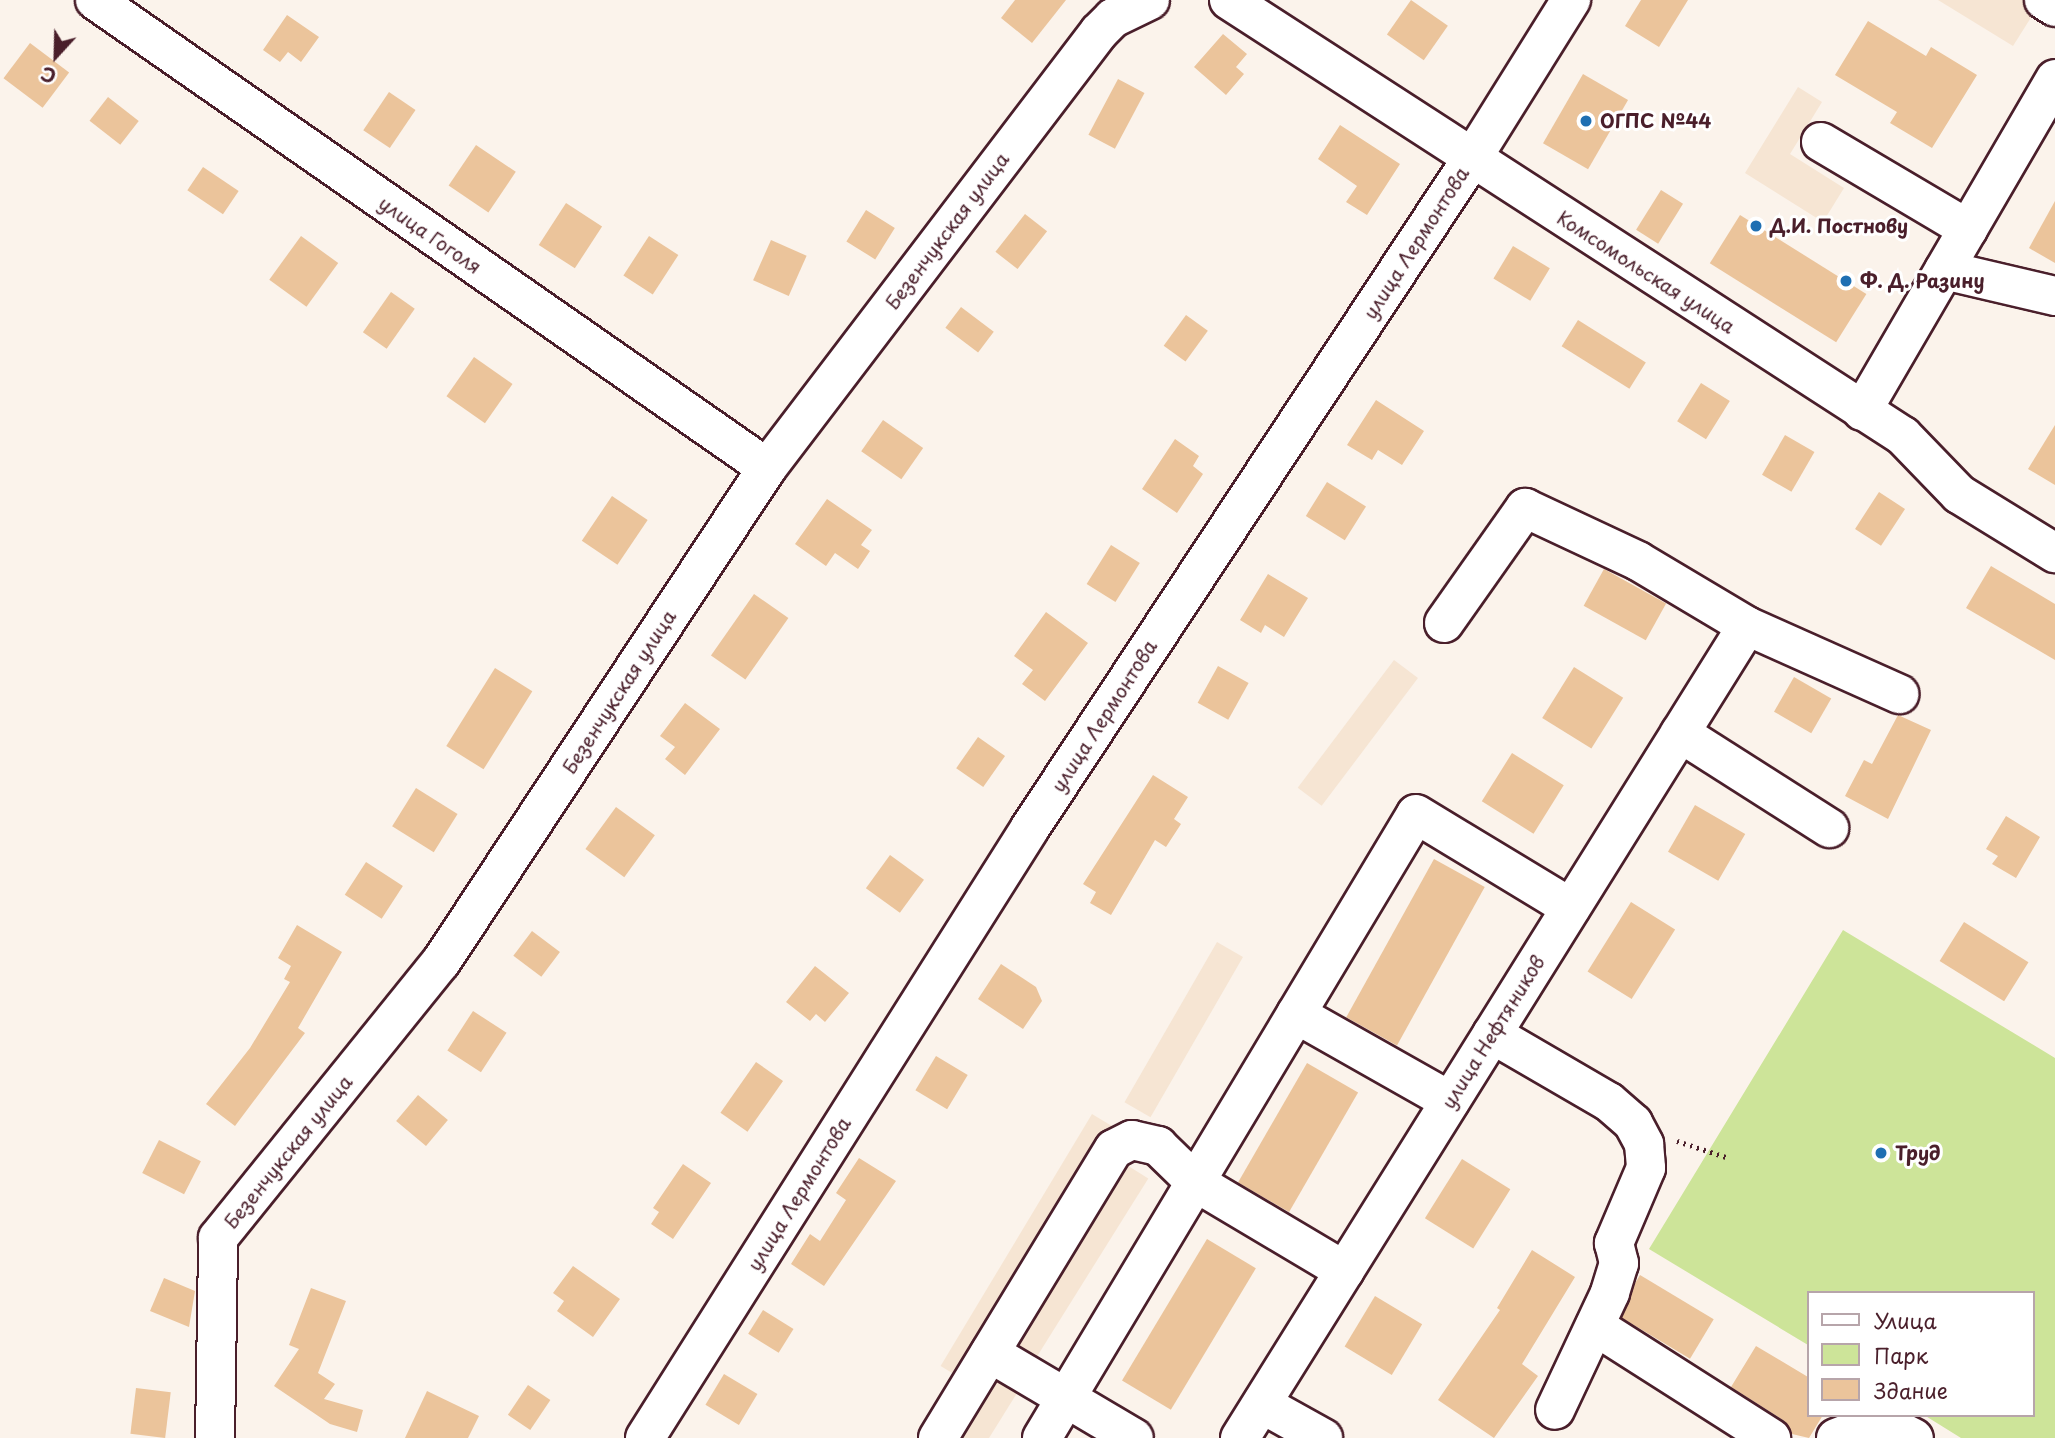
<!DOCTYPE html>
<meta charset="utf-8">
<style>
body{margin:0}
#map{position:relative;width:2055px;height:1438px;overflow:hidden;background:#fbf3eb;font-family:"Playpen Sans",sans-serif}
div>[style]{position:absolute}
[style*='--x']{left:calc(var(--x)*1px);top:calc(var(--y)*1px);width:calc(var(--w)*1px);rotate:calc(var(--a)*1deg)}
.built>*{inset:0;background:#f6e5d3;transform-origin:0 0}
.green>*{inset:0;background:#cde499}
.building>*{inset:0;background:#ebc49b;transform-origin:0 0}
.path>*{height:4.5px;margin-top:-2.25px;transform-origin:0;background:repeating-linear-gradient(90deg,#4a1f2b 0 2px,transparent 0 7px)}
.roads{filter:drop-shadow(2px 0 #4a1f2b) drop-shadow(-2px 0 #4a1f2b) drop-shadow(0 2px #4a1f2b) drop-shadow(0 -2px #4a1f2b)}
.minor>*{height:38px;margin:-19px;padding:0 19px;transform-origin:19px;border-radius:19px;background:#fff}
.dots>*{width:19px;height:19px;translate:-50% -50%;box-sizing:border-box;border:4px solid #fff;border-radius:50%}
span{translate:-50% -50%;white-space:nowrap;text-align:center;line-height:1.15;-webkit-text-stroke:6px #fff;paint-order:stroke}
.poi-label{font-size:19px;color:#4a1f2b;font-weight:700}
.left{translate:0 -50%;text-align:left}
.street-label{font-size:19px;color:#4a1f2b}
.legend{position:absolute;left:1807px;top:1291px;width:228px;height:126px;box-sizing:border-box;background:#fff;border:2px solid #b7a5aa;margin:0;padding:9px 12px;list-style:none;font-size:21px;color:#4a1f2b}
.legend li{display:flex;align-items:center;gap:14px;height:35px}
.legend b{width:35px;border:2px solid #b7a5aa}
.north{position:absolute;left:21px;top:21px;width:70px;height:70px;-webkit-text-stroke:5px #fff;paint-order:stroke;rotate:202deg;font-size:19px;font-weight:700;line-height:28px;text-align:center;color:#4a1f2b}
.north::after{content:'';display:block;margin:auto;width:24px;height:32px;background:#4a1f2b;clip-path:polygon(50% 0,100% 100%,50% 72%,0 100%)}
</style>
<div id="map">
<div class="built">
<div style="clip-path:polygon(1938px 0,2023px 0,2037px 8px,2013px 46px)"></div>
<div style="clip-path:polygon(1798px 87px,1822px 102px,1790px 154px,1844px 188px,1823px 222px,1745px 173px)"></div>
<div style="left:1394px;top:660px;width:30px;height:160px;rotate:37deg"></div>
<div style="left:1217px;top:942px;width:30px;height:185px;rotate:30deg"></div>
<div style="left:1092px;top:1114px;width:27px;height:294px;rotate:31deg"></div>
<div style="left:1122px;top:1162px;width:31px;height:223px;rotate:32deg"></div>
<div style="clip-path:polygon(995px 1368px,1022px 1385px,989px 1438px,952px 1438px)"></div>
</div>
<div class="green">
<div style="clip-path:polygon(1843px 930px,2055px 1058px,2055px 1438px,1961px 1438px,1924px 1415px,2032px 1415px,2032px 1293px,1808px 1293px,1808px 1345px,1649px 1249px)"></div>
</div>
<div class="building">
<div style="clip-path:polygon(1015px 0,1066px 0,1032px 43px,1001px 18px)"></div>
<div style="left:1411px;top:0;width:45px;height:42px;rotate:35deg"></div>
<div style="clip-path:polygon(1641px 0,1688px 0,1659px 47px,1625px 26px)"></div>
<div style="clip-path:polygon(287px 15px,319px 37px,301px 62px,288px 52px,280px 62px,263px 50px)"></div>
<div style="clip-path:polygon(1868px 21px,1926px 56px,1931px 47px,1977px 75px,1932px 148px,1890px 123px,1897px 112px,1835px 75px)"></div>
<div style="clip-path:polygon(1223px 34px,1247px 54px,1236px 67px,1244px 74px,1226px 95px,1194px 67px)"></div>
<div style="left:30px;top:43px;width:49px;height:44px;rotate:37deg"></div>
<div style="left:1583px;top:74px;width:52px;height:80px;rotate:30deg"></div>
<div style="left:1118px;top:79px;width:30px;height:63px;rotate:28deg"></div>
<div style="left:389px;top:92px;width:32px;height:46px;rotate:34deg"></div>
<div style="left:108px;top:97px;width:39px;height:30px;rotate:38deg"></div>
<div style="clip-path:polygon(1340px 125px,1400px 164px,1367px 215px,1346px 202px,1357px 186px,1318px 159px)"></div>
<div style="left:476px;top:145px;width:48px;height:49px;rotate:34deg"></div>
<div style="left:203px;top:167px;width:43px;height:28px;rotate:34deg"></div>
<div style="left:1661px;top:190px;width:26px;height:47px;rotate:32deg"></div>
<div style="clip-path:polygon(2055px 201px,2055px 263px,2029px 248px)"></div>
<div style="left:566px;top:203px;width:43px;height:50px;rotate:33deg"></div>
<div style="left:866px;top:210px;width:34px;height:37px;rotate:32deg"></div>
<div style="left:1025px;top:214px;width:28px;height:48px;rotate:38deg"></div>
<div style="left:1740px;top:215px;width:149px;height:57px;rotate:32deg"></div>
<div style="left:301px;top:236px;width:46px;height:54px;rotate:36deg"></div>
<div style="left:649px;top:236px;width:35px;height:47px;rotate:33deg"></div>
<div style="left:771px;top:240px;width:39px;height:44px;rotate:24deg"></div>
<div style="left:1513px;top:246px;width:43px;height:38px;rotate:31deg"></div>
<div style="left:391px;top:292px;width:29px;height:49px;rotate:35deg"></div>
<div style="left:961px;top:307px;width:41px;height:26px;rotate:37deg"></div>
<div style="left:1186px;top:315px;width:27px;height:38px;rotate:36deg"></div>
<div style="left:1578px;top:320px;width:80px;height:31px;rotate:32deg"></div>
<div style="left:474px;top:357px;width:47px;height:48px;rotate:35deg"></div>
<div style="left:1701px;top:383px;width:34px;height:45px;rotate:32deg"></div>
<div style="clip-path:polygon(1376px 400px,1424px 431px,1402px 465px,1378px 450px,1372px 460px,1347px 445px)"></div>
<div style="left:883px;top:420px;width:49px;height:38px;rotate:35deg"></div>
<div style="clip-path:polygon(2055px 425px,2055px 485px,2028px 469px)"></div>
<div style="left:1785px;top:435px;width:34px;height:46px;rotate:30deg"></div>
<div style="clip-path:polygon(1175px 439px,1199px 456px,1193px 466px,1203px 474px,1177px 513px,1142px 489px)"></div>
<div style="left:1327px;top:482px;width:46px;height:40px;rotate:32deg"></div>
<div style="left:1879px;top:492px;width:31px;height:44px;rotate:33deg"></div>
<div style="left:612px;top:496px;width:43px;height:54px;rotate:34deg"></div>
<div style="clip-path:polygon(827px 499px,872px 530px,861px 545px,870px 551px,858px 569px,835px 553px,826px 566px,795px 544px)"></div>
<div style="left:1111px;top:545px;width:34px;height:46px;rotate:32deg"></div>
<div style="clip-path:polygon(1991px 566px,2055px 604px,2055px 660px,1966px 608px)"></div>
<div style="left:1604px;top:569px;width:71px;height:42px;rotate:29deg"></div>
<div style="clip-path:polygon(1268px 574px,1308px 598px,1284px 637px,1265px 625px,1261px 633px,1240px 620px)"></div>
<div style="left:754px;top:594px;width:42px;height:75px;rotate:35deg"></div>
<div style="clip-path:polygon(1046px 612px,1088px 643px,1045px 701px,1022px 684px,1033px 670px,1014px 656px)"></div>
<div style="left:1218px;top:666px;width:35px;height:42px;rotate:29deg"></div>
<div style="left:1574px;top:667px;width:58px;height:60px;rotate:32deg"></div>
<div style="left:495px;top:668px;width:44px;height:92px;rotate:32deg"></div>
<div style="left:1794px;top:677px;width:43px;height:40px;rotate:30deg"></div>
<div style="clip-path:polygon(685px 703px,720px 729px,685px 775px,665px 759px,675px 747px,660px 736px)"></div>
<div style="clip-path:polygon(1898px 715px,1931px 730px,1888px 819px,1845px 796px,1864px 760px,1872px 764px)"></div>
<div style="left:978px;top:737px;width:33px;height:38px;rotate:35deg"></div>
<div style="left:1512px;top:753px;width:61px;height:57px;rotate:32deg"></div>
<div style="clip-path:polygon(1153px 775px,1188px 797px,1174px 819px,1181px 824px,1166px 847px,1155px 840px,1111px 915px,1090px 903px,1096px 892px,1083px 884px)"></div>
<div style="left:416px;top:788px;width:49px;height:45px;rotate:32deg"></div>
<div style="left:1695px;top:805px;width:58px;height:54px;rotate:30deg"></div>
<div style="left:616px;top:807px;width:48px;height:52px;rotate:36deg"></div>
<div style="clip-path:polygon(2006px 816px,2040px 837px,2016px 878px,1992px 864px,1998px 856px,1986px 849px)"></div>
<div style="left:890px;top:855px;width:42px;height:41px;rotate:36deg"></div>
<div style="left:1434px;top:859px;width:58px;height:181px;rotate:29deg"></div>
<div style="left:366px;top:862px;width:44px;height:39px;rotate:33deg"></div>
<div style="left:1631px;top:902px;width:52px;height:82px;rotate:32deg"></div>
<div style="left:1964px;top:922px;width:76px;height:46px;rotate:32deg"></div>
<div style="clip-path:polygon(297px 925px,342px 952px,298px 1028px,305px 1033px,235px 1126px,206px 1104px,250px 1048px,290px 982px,284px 979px,291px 966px,278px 958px)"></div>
<div style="left:532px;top:931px;width:35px;height:31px;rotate:37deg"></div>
<div style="clip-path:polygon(1001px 964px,1036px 987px,1042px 1001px,1023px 1029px,978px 999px)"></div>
<div style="clip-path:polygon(815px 966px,849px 993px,825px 1022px,816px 1014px,810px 1021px,786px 1002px)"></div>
<div style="left:473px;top:1011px;width:40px;height:47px;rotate:33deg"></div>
<div style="left:936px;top:1056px;width:37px;height:40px;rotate:31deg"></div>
<div style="left:756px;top:1062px;width:33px;height:62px;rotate:35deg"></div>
<div style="left:1307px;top:1063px;width:59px;height:138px;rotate:30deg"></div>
<div style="left:418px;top:1095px;width:39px;height:34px;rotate:40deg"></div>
<div style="left:159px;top:1140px;width:47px;height:37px;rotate:27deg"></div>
<div style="clip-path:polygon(859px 1158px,896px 1181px,824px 1286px,791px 1264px,810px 1234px,820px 1241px,846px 1200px,836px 1193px)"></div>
<div style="left:1462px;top:1159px;width:57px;height:70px;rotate:32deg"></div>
<div style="clip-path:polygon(683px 1164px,711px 1183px,673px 1239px,651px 1224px,659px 1212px,653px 1208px)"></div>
<div style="left:1207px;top:1239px;width:57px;height:165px;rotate:31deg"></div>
<div style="clip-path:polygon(1532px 1250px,1575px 1277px,1522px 1364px,1538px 1376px,1494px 1438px,1438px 1400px,1500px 1310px,1497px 1308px)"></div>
<div style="clip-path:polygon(573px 1266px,620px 1299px,593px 1337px,557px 1311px,564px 1301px,553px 1293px)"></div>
<div style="left:1640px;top:1275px;width:86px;height:46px;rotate:31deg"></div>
<div style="clip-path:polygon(164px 1278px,195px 1291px,189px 1327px,150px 1311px)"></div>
<div style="clip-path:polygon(311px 1288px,346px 1301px,318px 1373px,335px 1384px,324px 1399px,363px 1410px,357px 1432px,330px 1424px,274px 1386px,299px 1349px,289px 1345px)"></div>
<div style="left:1375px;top:1296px;width:55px;height:59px;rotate:31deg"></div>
<div style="left:763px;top:1310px;width:36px;height:28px;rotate:32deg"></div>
<div style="clip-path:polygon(1756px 1346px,1808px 1377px,1808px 1415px,1823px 1415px,1809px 1438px,1792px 1434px,1783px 1420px,1731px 1387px)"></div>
<div style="left:724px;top:1374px;width:39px;height:36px;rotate:31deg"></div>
<div style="left:528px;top:1385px;width:27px;height:36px;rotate:34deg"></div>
<div style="left:136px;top:1388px;width:35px;height:46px;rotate:7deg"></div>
<div style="clip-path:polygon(427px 1391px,479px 1416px,468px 1438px,405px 1438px)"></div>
</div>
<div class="path">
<div style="--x:1677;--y:1141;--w:52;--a:18.1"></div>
</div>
<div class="roads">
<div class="minor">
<div style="--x:95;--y:0;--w:819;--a:34.85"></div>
<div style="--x:1229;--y:0;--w:803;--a:32.9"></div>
<div style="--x:1903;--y:436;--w:81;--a:46"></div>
<div style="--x:1959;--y:494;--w:113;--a:31.6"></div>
<div style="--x:2044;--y:0;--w:13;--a:32"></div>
<div style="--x:1821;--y:142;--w:171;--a:30.6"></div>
<div style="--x:1944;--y:270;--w:114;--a:13.2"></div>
<div style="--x:1862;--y:411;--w:384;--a:-59.8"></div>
<div style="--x:1444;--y:623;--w:141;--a:-54.8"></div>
<div style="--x:1525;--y:508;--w:125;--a:25.1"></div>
<div style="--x:1638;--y:561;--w:127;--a:30.8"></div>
<div style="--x:1747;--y:626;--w:167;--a:24.1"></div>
<div style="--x:1680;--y:733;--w:177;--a:32.5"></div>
<div style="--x:1296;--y:1014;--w:177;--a:29.5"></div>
<div style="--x:1492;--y:1034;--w:135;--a:30.2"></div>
<div style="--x:1609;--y:1102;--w:32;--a:41"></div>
<div style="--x:1633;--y:1123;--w:24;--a:62"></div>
<div style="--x:1644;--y:1144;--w:24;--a:85"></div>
<div style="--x:1646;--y:1168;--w:82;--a:113.1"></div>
<div style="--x:1614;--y:1243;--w:21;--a:76"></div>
<div style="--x:1619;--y:1263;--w:31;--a:107"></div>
<div style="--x:1610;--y:1293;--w:129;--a:115.2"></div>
<div style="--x:1595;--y:1326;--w:209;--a:32.5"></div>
<div style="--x:990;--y:1353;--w:167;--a:30.6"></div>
<div style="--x:1262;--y:1404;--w:70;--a:29.1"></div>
<div style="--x:215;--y:1438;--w:200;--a:-89.1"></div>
<div style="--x:218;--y:1238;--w:355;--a:-51.1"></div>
<div style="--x:441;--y:962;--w:592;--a:-56.58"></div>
<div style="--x:767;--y:468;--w:548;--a:-52.71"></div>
<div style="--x:1099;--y:32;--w:20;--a:-45"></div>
<div style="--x:1113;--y:18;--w:41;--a:-25.9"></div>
<div style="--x:645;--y:1438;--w:721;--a:-57.74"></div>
<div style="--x:1030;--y:828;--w:800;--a:-56.57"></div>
<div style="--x:1471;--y:160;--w:189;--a:-58"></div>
<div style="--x:938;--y:1438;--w:338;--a:-58.7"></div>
<div style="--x:1114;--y:1149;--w:20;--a:-27"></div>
<div style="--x:1132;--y:1140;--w:27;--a:13"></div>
<div style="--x:1158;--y:1146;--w:52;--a:44.2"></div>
<div style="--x:1195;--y:1182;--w:174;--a:30.7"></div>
<div style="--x:1042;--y:1438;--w:727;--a:-59.06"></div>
<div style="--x:1416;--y:814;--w:181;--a:31.2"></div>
<div style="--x:1240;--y:1438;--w:957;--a:-58.02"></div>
<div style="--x:1836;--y:1438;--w:47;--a:-21.1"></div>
<div style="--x:1880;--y:1421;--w:38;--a:27"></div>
</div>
</div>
<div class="dots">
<div style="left:1586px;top:121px;background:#1f6fb2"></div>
<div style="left:1756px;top:226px;background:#1f6fb2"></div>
<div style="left:1846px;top:281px;background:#1f6fb2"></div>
<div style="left:1881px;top:1153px;background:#1f6fb2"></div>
</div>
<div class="poi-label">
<span class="left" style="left:1600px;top:121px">ОГПС №44</span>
<span class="left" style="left:1770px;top:226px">Д.И. Постнову</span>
<span class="left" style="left:1860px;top:281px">Ф. Д. Разину</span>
<span class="left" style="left:1895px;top:1153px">Труд</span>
</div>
<div class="street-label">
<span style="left:947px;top:231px;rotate:-53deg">Безенчукская улица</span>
<span style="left:430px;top:235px;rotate:35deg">улица Гоголя</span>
<span style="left:1416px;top:243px;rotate:-57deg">улица Лермонтова</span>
<span style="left:1646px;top:272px;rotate:33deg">Комсомольская улица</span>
<span style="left:619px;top:692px;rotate:-57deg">Безенчукская улица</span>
<span style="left:1104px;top:716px;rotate:-57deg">улица Лермонтова</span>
<span style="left:1493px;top:1032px;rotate:-58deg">улица Нефтяников</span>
<span style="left:288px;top:1152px;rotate:-51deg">Безенчукская улица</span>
<span style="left:799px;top:1194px;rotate:-58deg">улица Лермонтова</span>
</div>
<ul class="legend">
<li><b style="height:9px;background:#fff"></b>Улица</li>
<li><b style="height:19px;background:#cde499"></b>Парк</li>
<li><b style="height:19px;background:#ebc49b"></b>Здание</li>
</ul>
<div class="north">С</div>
</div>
